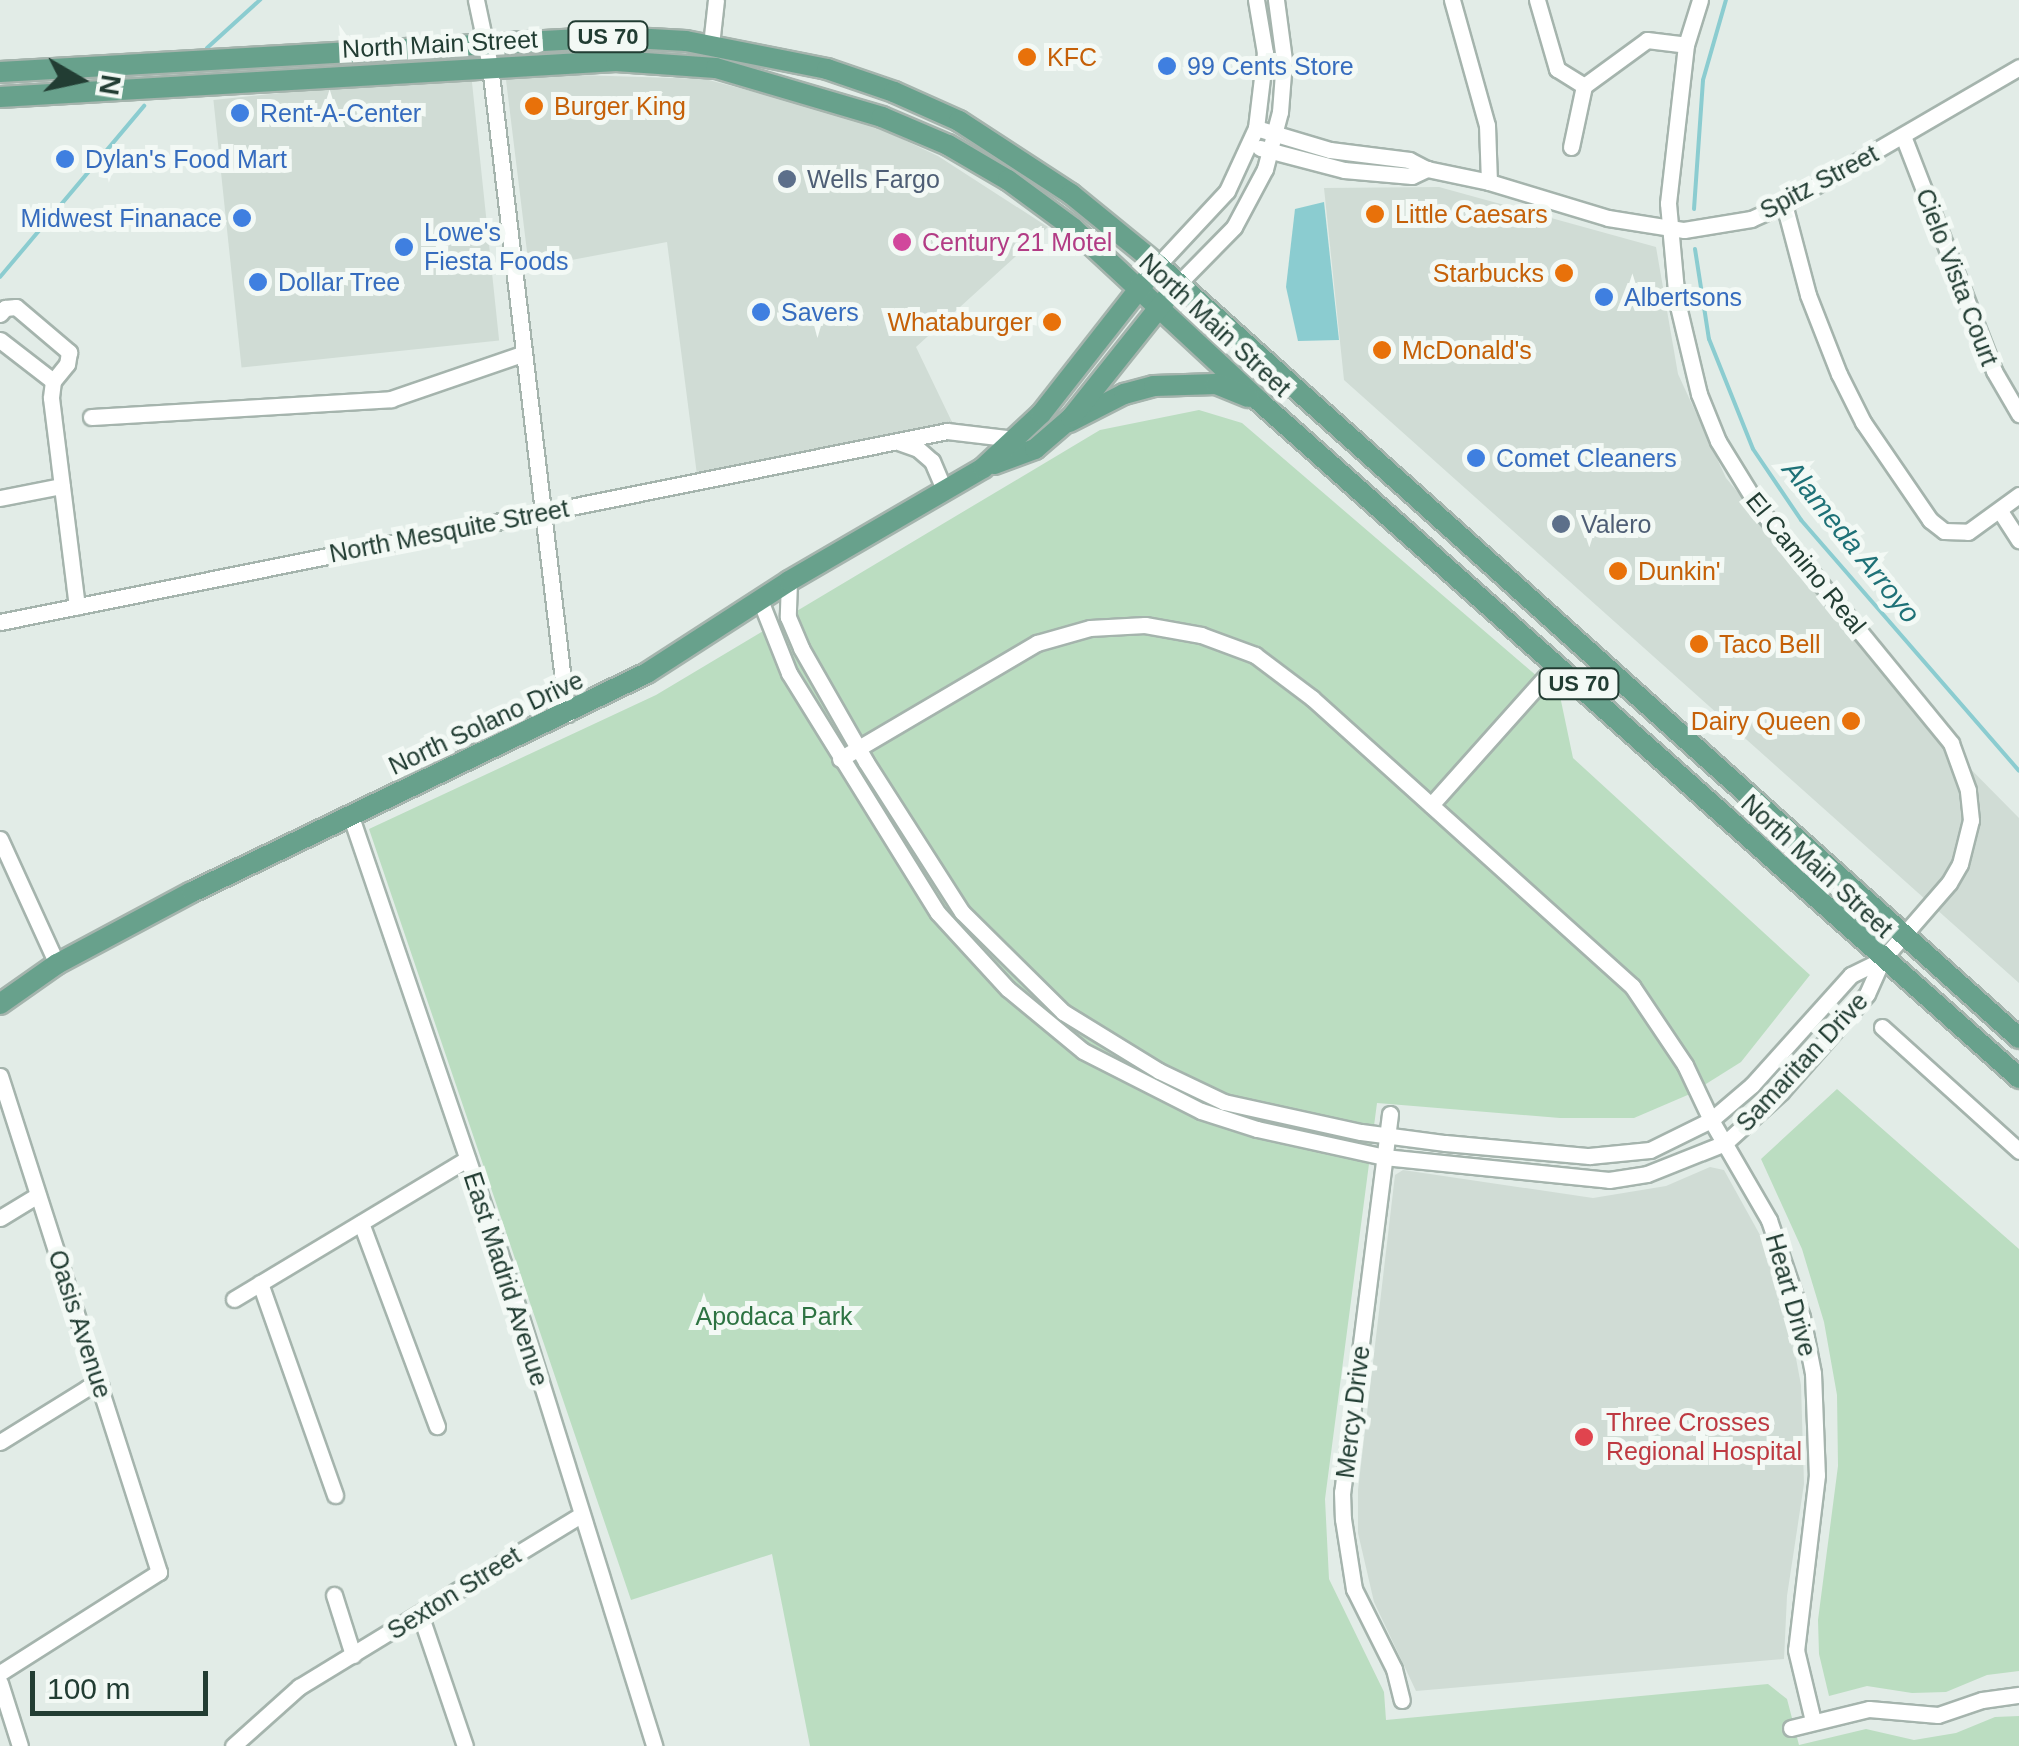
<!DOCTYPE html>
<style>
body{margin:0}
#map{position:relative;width:2019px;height:1746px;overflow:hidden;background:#e2ece7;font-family:Arial,sans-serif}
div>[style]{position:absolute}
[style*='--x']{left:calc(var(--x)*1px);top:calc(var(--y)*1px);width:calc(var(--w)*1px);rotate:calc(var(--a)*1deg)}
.built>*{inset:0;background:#d0dcd5;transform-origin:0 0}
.green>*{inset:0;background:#bbddc1}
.water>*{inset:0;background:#8bccd0}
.stream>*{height:4px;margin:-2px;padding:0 2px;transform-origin:2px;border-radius:2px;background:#8bccd0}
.roads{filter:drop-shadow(2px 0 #a5b4ad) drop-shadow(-2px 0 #a5b4ad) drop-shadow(0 2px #a5b4ad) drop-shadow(0 -2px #a5b4ad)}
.minor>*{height:15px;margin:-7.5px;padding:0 7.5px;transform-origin:7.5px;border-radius:7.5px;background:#fff}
.major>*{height:20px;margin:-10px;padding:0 10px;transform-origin:10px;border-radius:10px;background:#68a18c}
.dots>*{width:28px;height:28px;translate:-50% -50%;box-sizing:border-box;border:5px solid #f3f9f5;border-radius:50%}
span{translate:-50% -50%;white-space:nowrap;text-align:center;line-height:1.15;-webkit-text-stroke:10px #f3f9f5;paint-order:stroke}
.shield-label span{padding:2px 8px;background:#f3f9f5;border:2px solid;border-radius:8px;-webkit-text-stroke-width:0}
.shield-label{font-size:22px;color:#223d33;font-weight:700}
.street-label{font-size:25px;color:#223d33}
.food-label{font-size:25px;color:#c56008}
.left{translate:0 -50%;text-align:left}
.right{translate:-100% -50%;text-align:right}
.shop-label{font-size:25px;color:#366cbe}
.service-label{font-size:25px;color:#4e5e75}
.hotel-label{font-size:25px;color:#b23c85}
.park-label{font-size:25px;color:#2d7342}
.health-label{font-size:25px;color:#be3a42}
.water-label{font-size:28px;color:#1e7177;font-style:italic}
.north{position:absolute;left:30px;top:30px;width:100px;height:100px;-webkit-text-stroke:8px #f3f9f5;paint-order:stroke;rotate:99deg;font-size:28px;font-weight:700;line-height:40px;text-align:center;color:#223d33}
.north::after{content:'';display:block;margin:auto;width:35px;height:45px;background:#223d33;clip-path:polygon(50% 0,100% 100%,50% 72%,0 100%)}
.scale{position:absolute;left:30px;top:1671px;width:178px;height:45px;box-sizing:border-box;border:5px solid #223d33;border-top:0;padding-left:12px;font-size:30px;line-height:35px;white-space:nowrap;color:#223d33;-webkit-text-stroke:8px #f3f9f5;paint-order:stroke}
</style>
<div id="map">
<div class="built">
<div style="left:471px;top:73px;width:269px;height:259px;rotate:84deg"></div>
<div style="clip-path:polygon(515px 73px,705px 79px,864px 121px,938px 156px,1048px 227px,916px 347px,952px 422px,697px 475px,667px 242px,529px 268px,506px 80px)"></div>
<div style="clip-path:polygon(1439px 187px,1656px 247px,1678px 374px,1726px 478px,1937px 735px,2019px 818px,2019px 983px,1344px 380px,1324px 188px)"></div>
<div style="clip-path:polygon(1710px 1167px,1724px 1170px,1765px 1244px,1789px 1321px,1801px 1385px,1804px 1484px,1787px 1596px,1784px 1659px,1416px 1691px,1374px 1602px,1358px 1533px,1358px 1490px,1395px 1175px,1403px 1170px,1593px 1198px,1666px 1186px)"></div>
</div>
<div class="green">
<div style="clip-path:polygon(1199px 410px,1242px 423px,1560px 696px,1573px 758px,1810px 975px,1741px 1062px,1690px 1094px,1634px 1118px,1560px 1118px,1377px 1103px,1325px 1499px,1329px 1579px,1384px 1692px,1386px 1720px,1768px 1684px,1787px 1699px,1799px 1745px,1866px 1729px,1914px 1740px,1956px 1733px,1995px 1717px,2019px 1716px,2019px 1746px,810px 1746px,772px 1554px,631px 1600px,369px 829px,656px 695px,1100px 430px)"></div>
<div style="clip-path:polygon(1837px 1089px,2019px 1249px,2019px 1671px,1987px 1675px,1946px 1692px,1912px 1693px,1867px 1686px,1829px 1696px,1819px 1654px,1818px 1620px,1838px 1466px,1837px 1395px,1824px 1322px,1802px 1249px,1761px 1159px)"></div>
</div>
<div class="water">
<div style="clip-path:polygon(1324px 202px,1339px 340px,1298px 341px,1286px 287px,1295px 209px)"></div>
</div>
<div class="stream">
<div style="--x:207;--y:48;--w:72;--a:-42.2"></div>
<div style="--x:1694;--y:209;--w:129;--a:-86"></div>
<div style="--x:1703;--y:80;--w:83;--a:-74"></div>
<div style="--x:1695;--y:249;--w:91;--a:81.2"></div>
<div style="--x:1709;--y:339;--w:118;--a:68.2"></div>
<div style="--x:1753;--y:449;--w:86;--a:55.9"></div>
<div style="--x:1801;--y:520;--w:332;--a:49"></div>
<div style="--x:0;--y:277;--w:224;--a:-49.9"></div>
</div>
<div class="roads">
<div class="minor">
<div style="--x:476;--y:0;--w:67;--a:78"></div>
<div style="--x:490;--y:66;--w:653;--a:83.22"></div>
<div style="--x:1452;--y:0;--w:130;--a:74.4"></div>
<div style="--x:1487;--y:125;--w:57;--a:88"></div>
<div style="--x:1537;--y:0;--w:72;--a:73.8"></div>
<div style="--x:1557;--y:69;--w:32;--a:32"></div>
<div style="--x:1584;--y:86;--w:78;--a:-36.1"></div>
<div style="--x:1647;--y:40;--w:39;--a:7"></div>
<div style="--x:711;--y:45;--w:45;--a:-83.7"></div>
<div style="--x:1256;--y:128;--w:77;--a:16.6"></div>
<div style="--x:1330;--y:150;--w:80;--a:7.2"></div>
<div style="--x:1409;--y:160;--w:20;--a:27"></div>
<div style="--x:1427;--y:169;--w:63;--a:11.8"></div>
<div style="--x:1489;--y:182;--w:124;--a:16.8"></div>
<div style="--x:1608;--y:218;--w:77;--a:9"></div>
<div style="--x:1684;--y:230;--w:68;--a:-9.3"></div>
<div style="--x:1751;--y:219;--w:36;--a:-24"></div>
<div style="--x:1784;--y:204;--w:272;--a:-30.2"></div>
<div style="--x:1903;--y:136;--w:252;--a:68.8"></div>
<div style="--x:1994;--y:371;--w:50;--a:59.8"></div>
<div style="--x:1571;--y:147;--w:62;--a:-78"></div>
<div style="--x:1260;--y:148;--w:87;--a:14.7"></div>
<div style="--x:1344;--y:170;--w:68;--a:5"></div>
<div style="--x:1412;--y:176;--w:17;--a:-25"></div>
<div style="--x:1784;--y:204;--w:94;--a:75.2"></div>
<div style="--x:1808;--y:295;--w:85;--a:68.6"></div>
<div style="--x:1839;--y:374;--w:54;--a:63.4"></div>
<div style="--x:1863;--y:422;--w:119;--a:55.6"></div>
<div style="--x:1930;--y:520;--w:18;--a:38"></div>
<div style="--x:1944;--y:531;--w:24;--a:2"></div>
<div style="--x:1968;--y:532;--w:63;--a:-36"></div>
<div style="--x:1158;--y:265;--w:101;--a:-47"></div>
<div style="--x:1227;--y:191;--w:69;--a:-65.3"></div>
<div style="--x:1256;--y:128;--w:76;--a:-83.2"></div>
<div style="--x:1265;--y:53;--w:54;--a:-99.6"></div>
<div style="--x:1178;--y:284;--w:80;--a:-45.5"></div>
<div style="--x:1234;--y:227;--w:66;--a:-61.9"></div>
<div style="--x:1265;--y:169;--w:59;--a:-75.3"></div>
<div style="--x:1280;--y:112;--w:52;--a:-85.6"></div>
<div style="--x:1284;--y:60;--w:61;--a:-97.6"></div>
<div style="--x:0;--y:314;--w:8;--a:-50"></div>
<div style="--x:5;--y:308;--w:11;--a:-5"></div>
<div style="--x:16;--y:307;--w:70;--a:40.3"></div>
<div style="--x:69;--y:352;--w:12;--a:99"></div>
<div style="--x:67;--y:364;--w:22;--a:129"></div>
<div style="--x:53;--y:381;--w:17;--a:97"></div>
<div style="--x:51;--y:398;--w:210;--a:82.9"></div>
<div style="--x:0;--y:340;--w:67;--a:37.7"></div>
<div style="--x:91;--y:417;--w:301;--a:-3.4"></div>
<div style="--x:391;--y:399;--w:139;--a:-19"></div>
<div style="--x:898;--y:442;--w:21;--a:19"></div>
<div style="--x:918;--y:449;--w:18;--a:41"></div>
<div style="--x:932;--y:461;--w:33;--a:67"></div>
<div style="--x:0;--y:498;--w:63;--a:-11"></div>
<div style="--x:2000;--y:511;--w:35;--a:57"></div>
<div style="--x:789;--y:581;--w:36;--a:92"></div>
<div style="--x:788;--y:617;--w:34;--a:67"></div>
<div style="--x:801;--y:648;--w:131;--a:60.3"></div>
<div style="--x:866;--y:762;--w:178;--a:57.4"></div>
<div style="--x:962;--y:912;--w:142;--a:44.7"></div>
<div style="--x:1063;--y:1012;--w:113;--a:31.6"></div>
<div style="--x:1159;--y:1071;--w:72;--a:25.5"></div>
<div style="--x:1224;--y:1102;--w:140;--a:12.4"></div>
<div style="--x:1361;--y:1132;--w:85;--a:7.5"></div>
<div style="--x:1445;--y:1143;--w:145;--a:5.2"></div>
<div style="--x:1589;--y:1156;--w:61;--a:-5.6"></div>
<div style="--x:1650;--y:1150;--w:68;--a:-26.2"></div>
<div style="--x:1711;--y:1120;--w:54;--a:-40.5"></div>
<div style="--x:1752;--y:1085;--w:148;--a:-48"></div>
<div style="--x:1851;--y:975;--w:34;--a:-26"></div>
<div style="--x:760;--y:600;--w:79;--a:68.3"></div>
<div style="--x:789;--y:673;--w:282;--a:58.2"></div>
<div style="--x:938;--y:913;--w:103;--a:47.4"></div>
<div style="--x:1008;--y:989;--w:97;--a:39.6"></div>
<div style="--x:1083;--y:1051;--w:132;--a:27"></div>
<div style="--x:1201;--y:1111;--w:59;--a:17.8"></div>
<div style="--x:1257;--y:1129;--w:130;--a:12.4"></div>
<div style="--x:1384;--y:1157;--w:226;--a:5.8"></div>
<div style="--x:1609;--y:1180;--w:38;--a:-9"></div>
<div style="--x:1647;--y:1174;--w:84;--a:-21.7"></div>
<div style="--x:1725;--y:1143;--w:76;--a:-42.3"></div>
<div style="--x:1781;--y:1092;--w:130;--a:-48.7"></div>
<div style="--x:1867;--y:994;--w:37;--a:-66"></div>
<div style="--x:1882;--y:960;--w:102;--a:-49"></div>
<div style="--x:1949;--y:883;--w:22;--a:-60"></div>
<div style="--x:1960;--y:864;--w:45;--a:-76"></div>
<div style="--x:1971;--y:820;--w:30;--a:-96"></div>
<div style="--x:1968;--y:790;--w:50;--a:-109.9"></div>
<div style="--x:1951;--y:743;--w:300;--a:-129.3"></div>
<div style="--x:1761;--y:511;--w:82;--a:-121.6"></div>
<div style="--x:1718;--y:441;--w:51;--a:-112"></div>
<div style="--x:1699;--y:394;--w:95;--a:-103.4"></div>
<div style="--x:1677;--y:302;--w:99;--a:-95.2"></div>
<div style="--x:1668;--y:203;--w:159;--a:-83.5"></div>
<div style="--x:1686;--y:45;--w:47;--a:-72.7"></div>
<div style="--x:0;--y:622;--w:966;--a:-11.4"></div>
<div style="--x:947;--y:431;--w:68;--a:6.7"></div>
<div style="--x:840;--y:759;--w:229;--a:-30.5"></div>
<div style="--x:1037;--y:643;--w:55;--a:-15.8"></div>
<div style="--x:1090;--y:628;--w:55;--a:-3.1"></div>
<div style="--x:1145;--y:625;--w:57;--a:10.1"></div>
<div style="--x:1201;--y:635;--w:58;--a:20.3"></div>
<div style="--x:1255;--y:655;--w:71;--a:37"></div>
<div style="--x:1312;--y:698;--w:431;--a:42"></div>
<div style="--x:1632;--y:986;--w:95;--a:56.1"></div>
<div style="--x:1685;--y:1065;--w:61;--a:64.7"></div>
<div style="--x:1711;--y:1120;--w:116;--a:59.9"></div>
<div style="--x:1769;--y:1220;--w:102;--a:71.2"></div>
<div style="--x:1802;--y:1317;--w:57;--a:78.9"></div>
<div style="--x:1813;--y:1373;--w:102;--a:87.8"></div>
<div style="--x:1817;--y:1475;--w:176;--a:96.8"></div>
<div style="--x:1796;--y:1650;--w:73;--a:76.5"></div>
<div style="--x:1431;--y:805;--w:189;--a:-48.2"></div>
<div style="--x:350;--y:814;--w:502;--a:71.17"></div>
<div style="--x:512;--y:1289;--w:479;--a:72.7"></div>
<div style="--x:0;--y:839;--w:137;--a:65.5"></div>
<div style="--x:1882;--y:1027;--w:185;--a:42.1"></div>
<div style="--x:0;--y:1076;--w:521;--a:72.23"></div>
<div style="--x:159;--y:1572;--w:188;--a:147.6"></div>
<div style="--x:1390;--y:1114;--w:381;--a:97.2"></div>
<div style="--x:1342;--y:1492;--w:27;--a:88"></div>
<div style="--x:1343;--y:1519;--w:71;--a:81.1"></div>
<div style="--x:1354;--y:1589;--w:89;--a:63.4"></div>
<div style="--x:1394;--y:1669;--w:32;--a:76"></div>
<div style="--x:0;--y:1218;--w:44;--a:-31.2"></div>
<div style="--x:361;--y:1223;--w:217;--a:69.5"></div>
<div style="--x:260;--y:1283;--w:225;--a:70.5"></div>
<div style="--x:234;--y:1299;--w:272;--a:-31"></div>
<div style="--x:0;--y:1442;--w:102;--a:-31.8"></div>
<div style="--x:87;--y:1388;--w:14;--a:-4"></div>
<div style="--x:334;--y:1595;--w:63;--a:72.4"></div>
<div style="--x:420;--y:1614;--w:139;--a:71.2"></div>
<div style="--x:0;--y:1683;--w:66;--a:72.4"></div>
<div style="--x:1791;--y:1728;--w:80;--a:-13.7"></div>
<div style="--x:1869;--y:1709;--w:69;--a:5"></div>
<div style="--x:1938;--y:1715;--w:46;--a:-18.8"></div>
<div style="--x:1982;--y:1700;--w:37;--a:-8"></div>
<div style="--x:233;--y:1746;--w:89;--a:-41.8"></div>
<div style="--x:299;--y:1687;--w:330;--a:-31.4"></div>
</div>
<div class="major">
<div style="--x:0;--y:72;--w:616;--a:-3.26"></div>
<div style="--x:615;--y:37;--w:71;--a:3.2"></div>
<div style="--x:686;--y:41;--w:144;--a:11.2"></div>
<div style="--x:827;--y:69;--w:71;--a:18.9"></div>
<div style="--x:894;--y:92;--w:71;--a:24"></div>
<div style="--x:959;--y:121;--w:134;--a:33.1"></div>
<div style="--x:1071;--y:194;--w:112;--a:39.2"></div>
<div style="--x:1158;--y:265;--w:1157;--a:41.92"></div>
<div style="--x:0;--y:97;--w:617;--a:-3.34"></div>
<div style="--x:616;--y:61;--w:100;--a:4"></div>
<div style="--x:716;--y:68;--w:173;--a:16.4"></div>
<div style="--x:882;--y:117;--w:72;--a:23"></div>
<div style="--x:948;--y:145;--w:69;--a:30.3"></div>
<div style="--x:1008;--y:180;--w:81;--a:36.4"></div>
<div style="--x:1073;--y:228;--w:254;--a:42.9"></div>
<div style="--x:1259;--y:401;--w:1018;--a:41.69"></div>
<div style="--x:1069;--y:422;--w:62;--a:-27"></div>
<div style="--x:1124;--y:394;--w:31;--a:-15"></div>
<div style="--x:1154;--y:386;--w:62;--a:-1.8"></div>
<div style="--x:1216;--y:384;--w:35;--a:22"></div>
<div style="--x:994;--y:464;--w:44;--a:-20.1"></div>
<div style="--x:1035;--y:449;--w:48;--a:-40.7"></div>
<div style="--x:1071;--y:418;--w:171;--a:-51.4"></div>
<div style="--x:0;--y:1004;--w:70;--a:-35.1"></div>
<div style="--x:57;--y:964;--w:153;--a:-28.1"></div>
<div style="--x:192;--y:892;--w:505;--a:-25.7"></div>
<div style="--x:647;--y:673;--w:169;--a:-32.9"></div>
<div style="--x:789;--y:581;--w:225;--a:-30.2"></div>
<div style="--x:983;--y:468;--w:79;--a:-43"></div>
<div style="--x:1041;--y:414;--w:189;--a:-51.9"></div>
</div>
</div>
<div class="dots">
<div style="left:1027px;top:57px;background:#e8710a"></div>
<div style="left:1167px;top:66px;background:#3f7fe0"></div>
<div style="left:534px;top:106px;background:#e8710a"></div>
<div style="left:240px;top:113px;background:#3f7fe0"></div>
<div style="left:65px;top:159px;background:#3f7fe0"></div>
<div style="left:787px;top:179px;background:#5c6f8a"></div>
<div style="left:1375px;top:214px;background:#e8710a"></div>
<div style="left:242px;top:218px;background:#3f7fe0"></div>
<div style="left:902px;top:242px;background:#d1479c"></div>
<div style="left:404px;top:247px;background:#3f7fe0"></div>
<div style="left:1564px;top:273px;background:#e8710a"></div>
<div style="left:258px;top:282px;background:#3f7fe0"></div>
<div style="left:1604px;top:297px;background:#3f7fe0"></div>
<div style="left:761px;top:312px;background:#3f7fe0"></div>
<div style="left:1052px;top:322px;background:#e8710a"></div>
<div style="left:1382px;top:350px;background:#e8710a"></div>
<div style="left:1476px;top:458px;background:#3f7fe0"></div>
<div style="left:1561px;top:524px;background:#5c6f8a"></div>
<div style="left:1618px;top:571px;background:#e8710a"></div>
<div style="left:1699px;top:644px;background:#e8710a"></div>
<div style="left:1851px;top:721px;background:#e8710a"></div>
<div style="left:1584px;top:1437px;background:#e0444e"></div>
</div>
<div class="shield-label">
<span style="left:608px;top:37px">US 70</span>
<span style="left:1579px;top:684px">US 70</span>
</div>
<div class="street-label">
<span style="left:440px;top:44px;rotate:-3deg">North Main Street</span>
<span style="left:1819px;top:182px;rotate:-28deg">Spitz Street</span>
<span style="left:1957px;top:277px;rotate:69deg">Cielo Vista Court</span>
<span style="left:1215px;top:325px;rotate:43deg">North Main Street</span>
<span style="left:449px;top:531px;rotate:-11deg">North Mesquite Street</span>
<span style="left:1806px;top:563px;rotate:51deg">El Camino Real</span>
<span style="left:486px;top:723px;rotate:-25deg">North Solano Drive</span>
<span style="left:1817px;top:866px;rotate:43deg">North Main Street</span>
<span style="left:1802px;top:1062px;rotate:-47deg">Samaritan Drive</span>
<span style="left:506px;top:1279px;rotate:72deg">East Madrid Avenue</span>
<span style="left:1791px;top:1295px;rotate:74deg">Heart Drive</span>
<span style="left:80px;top:1324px;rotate:72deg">Oasis Avenue</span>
<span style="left:1353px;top:1412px;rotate:-83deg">Mercy Drive</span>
<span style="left:454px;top:1593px;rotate:-32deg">Sexton Street</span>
</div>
<div class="food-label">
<span class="left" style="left:1047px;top:57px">KFC</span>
<span class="left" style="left:554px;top:106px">Burger King</span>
<span class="left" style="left:1395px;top:214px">Little Caesars</span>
<span class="right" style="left:1544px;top:273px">Starbucks</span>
<span class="right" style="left:1032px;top:322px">Whataburger</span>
<span class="left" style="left:1402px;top:350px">McDonald's</span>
<span class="left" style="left:1638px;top:571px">Dunkin'</span>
<span class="left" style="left:1719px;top:644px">Taco Bell</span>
<span class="right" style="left:1831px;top:721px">Dairy Queen</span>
</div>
<div class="shop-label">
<span class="left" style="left:1187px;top:66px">99 Cents Store</span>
<span class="left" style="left:260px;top:113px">Rent-A-Center</span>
<span class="left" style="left:85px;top:159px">Dylan's Food Mart</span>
<span class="right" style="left:222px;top:218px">Midwest Finanace</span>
<span class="left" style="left:424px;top:247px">Lowe's<br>Fiesta Foods</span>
<span class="left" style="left:278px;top:282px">Dollar Tree</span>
<span class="left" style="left:1624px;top:297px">Albertsons</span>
<span class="left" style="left:781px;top:312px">Savers</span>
<span class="left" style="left:1496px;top:458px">Comet Cleaners</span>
</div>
<div class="service-label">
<span class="left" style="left:807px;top:179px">Wells Fargo</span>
<span class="left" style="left:1581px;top:524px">Valero</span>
</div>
<div class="hotel-label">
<span class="left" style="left:922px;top:242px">Century 21 Motel</span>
</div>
<div class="park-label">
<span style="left:774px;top:1316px">Apodaca Park</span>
</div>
<div class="health-label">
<span class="left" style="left:1606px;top:1437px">Three Crosses<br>Regional Hospital</span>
</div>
<div class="water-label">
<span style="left:1851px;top:542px;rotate:51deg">Alameda Arroyo</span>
</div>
<div class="north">N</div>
<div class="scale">100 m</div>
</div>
